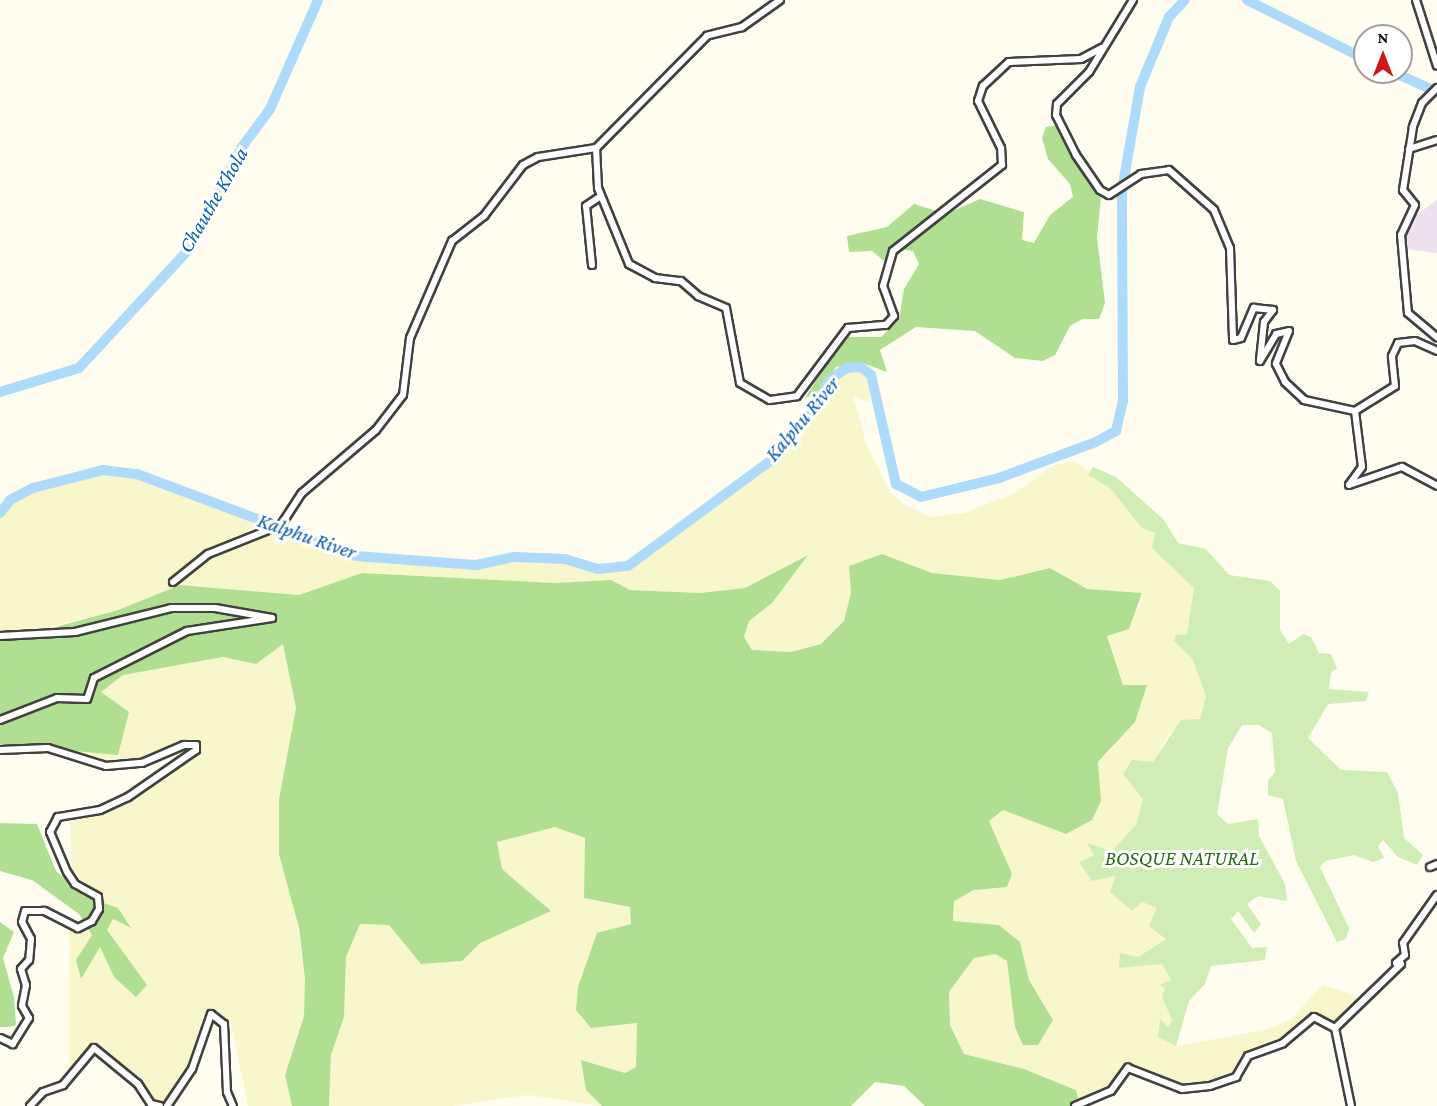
<!DOCTYPE html>
<style>
body{margin:0}
#map{position:relative;width:1437px;height:1106px;overflow:hidden;background:#fffdef;font-family:"Crimson Pro",serif}
div>[style]{position:absolute}
[style*='--x']{left:calc(var(--x)*1px);top:calc(var(--y)*1px);width:calc(var(--w)*1px);rotate:calc(var(--a)*1deg)}
.industrial>*{inset:0;background:#ede1ed}
.farmland>*{inset:0;background:#f8f7cc}
.green>*{inset:0;background:#cfedb4}
.forest>*{inset:0;background:#b0df92}
.river>*{height:10px;margin:-5px;padding:0 5px;transform-origin:5px;border-radius:5px;background:#aedafb}
.roads{filter:drop-shadow(2px 0 #414141) drop-shadow(-2px 0 #414141) drop-shadow(0 2px #414141) drop-shadow(0 -2px #414141)}
.minor>*{height:6px;margin:-3px;padding:0 3px;transform-origin:3px;border-radius:3px;background:#fff}
span{translate:-50% -50%;white-space:nowrap;text-align:center;line-height:1.15;-webkit-text-stroke:6px #fff;paint-order:stroke}
.park-label{font-size:20px;color:#256c18;font-style:italic}
.water-label{font-size:21px;color:#0c5cab;font-style:italic}
.north{position:absolute;left:1353px;top:24px;width:60px;height:60px;box-sizing:border-box;background:#fff;border:2px solid #9f9f9f;border-radius:50%;rotate:0deg;font-size:16px;font-weight:700;line-height:24px;text-align:center;color:#0e0e0e}
.north::after{content:'';display:block;margin:auto;width:21px;height:27px;background:#ca1b19;clip-path:polygon(50% 0,100% 100%,50% 72%,0 100%)}
</style>
<div id="map">
<div class="industrial">
<div style="clip-path:polygon(1437px 200px,1437px 253px,1407px 249px,1405px 223px)"></div>
</div>
<div class="farmland">
<div style="clip-path:polygon(861px 367px,871px 375px,869px 402px,853px 396px,866px 443px,890px 492px,905px 505px,930px 517px,964px 513px,1013px 494px,1052px 466px,1074px 461px,1110px 488px,1142px 527px,1155px 533px,1194px 588px,1187px 635px,1206px 696px,1199px 720px,1169px 734px,1153px 762px,1136px 825px,1125px 838px,1112px 851px,1088px 844px,1116px 876px,1132px 911px,1142px 902px,1158px 908px,1166px 939px,1119px 968px,1162px 964px,1171px 980px,1160px 985px,1165px 988px,1162px 997px,1172px 1020px,1168px 1027px,1160px 1020px,1158px 1037px,1176px 1046px,1265px 1030px,1290px 1020px,1323px 985px,1353px 994px,1362px 1003px,1335px 1028px,1314px 1017px,1283px 1043px,1248px 1056px,1236px 1077px,1182px 1089px,1129px 1069px,1111px 1091px,1090px 1102px,1079px 1101px,1076px 1090px,1024px 1069px,964px 1054px,950px 1025px,949px 992px,974px 958px,995px 954px,1007px 961px,1015px 1027px,1053px 1020px,1029px 980px,1020px 942px,953px 921px,954px 900px,1012px 874px,989px 821px,1003px 810px,1066px 834px,1101px 801px,1098px 762px,1112px 749px,1146px 685px,1123px 685px,1107px 635px,1141px 606px,1142px 593px,1087px 589px,1050px 568px,1000px 580px,932px 573px,882px 554px,849px 566px,851px 593px,844px 621px,821px 644px,791px 652px,752px 650px,744px 637px,749px 621px,772px 603px,806px 555px,745px 588px,700px 593px,630px 590px,611px 580px,555px 583px,363px 573px,300px 595px,180px 585px,118px 610px,38px 630px,0 632px,0 513px,10px 500px,67px 476px,103px 470px,137px 474px,356px 556px,430px 564px,476px 565px,515px 557px,565px 559px,598px 569px,628px 566px,778px 455px,817px 406px,829px 380px)"></div>
<div style="clip-path:polygon(283px 643px,296px 708px,279px 799px,305px 979px,304px 1016px,285px 1075px,292px 1106px,248px 1106px,231px 1022px,214px 1010px,204px 1014px,189px 1068px,164px 1103px,152px 1102px,142px 1077px,96px 1046px,69px 1074px,69px 922px,80px 932px,87px 927px,92px 935px,76px 960px,100px 947px,114px 977px,121px 951px,107px 930px,113px 919px,129px 928px,118px 909px,101px 901px,72px 869px,70px 816px,102px 811px,129px 798px,201px 752px,198px 742px,183px 741px,141px 761px,106px 764px,73px 756px,69px 750px,77px 750px,100px 692px,123px 675px,223px 657px,256px 664px)"></div>
<div style="clip-path:polygon(555px 827px,585px 838px,584px 898px,630px 906px,632px 924px,597px 933px,591px 1028px,637px 1023px,636px 1067px,625px 1073px,582px 1060px,586px 1090px,602px 1106px,528px 1095px,452px 1106px,329px 1106px,331px 1055px,344px 1017px,346px 957px,360px 924px,389px 925px,421px 964px,462px 961px,480px 943px,551px 911px,502px 869px,497px 842px)"></div>
</div>
<div class="green">
<div style="clip-path:polygon(1093px 467px,1116px 477px,1164px 520px,1178px 543px,1206px 549px,1229px 575px,1270px 581px,1280px 591px,1280px 630px,1289px 644px,1303px 634px,1311px 637px,1319px 653px,1331px 654px,1337px 669px,1331px 672px,1329px 689px,1369px 692px,1366px 701px,1328px 704px,1308px 738px,1341px 770px,1387px 772px,1398px 793px,1404px 838px,1423px 855px,1417px 865px,1398px 857px,1383px 840px,1378px 846px,1384px 858px,1373px 862px,1354px 855px,1325px 861px,1320px 867px,1349px 928px,1346px 939px,1337px 942px,1296px 861px,1283px 799px,1268px 795px,1268px 781px,1275px 772px,1272px 733px,1259px 725px,1242px 725px,1228px 748px,1217px 814px,1228px 824px,1258px 819px,1259px 836px,1285px 884px,1287px 901px,1258px 896px,1247px 904px,1261px 924px,1254px 933px,1238px 911px,1231px 919px,1252px 948px,1267px 947px,1265px 960px,1211px 966px,1205px 984px,1189px 1001px,1176px 1046px,1158px 1037px,1160px 1019px,1168px 1027px,1172px 1020px,1162px 997px,1165px 988px,1159px 985px,1171px 980px,1162px 964px,1119px 968px,1120px 953px,1138px 957px,1166px 939px,1149px 926px,1157px 908px,1142px 902px,1132px 911px,1110px 892px,1116px 876px,1092px 881px,1079px 862px,1094px 855px,1087px 843px,1112px 851px,1136px 825px,1143px 799px,1123px 774px,1132px 760px,1153px 762px,1181px 720px,1200px 719px,1206px 696px,1192px 658px,1174px 641px,1176px 635px,1187px 634px,1194px 588px,1152px 548px,1155px 533px,1142px 528px,1110px 488px,1088px 475px)"></div>
</div>
<div class="forest">
<div style="clip-path:polygon(1057px 125px,1072px 154px,1087px 160px,1102px 187px,1097px 238px,1105px 303px,1099px 319px,1082px 319px,1070px 326px,1055px 355px,1043px 361px,1015px 358px,975px 331px,916px 327px,880px 350px,887px 372px,863px 363px,836px 367px,817px 394px,805px 398px,844px 337px,881px 337px,899px 320px,904px 289px,919px 264px,913px 251px,904px 250px,884px 261px,872px 251px,849px 252px,847px 236px,887px 227px,914px 204px,946px 214px,980px 199px,1024px 212px,1022px 240px,1034px 243px,1050px 215px,1073px 197px,1070px 184px,1048px 159px,1042px 138px,1046px 127px)"></div>
<div style="clip-path:polygon(882px 554px,932px 573px,1000px 580px,1050px 568px,1087px 589px,1142px 593px,1129px 629px,1107px 636px,1123px 685px,1147px 685px,1135px 722px,1098px 762px,1101px 801px,1092px 820px,1066px 834px,1003px 810px,989px 821px,1012px 874px,1007px 887px,974px 890px,954px 901px,953px 921px,999px 925px,1020px 942px,1029px 980px,1053px 1020px,1038px 1045px,1023px 1045px,1015px 1027px,1007px 961px,995px 954px,974px 958px,949px 992px,950px 1025px,964px 1054px,1024px 1069px,1076px 1090px,1080px 1106px,925px 1106px,904px 1086px,875px 1082px,851px 1106px,602px 1106px,586px 1090px,581px 1060px,625px 1073px,636px 1067px,637px 1023px,591px 1028px,576px 1010px,578px 987px,597px 933px,631px 924px,630px 907px,584px 898px,585px 838px,555px 827px,497px 842px,502px 869px,551px 911px,480px 943px,462px 961px,421px 964px,389px 925px,360px 924px,346px 957px,344px 1017px,331px 1055px,329px 1106px,292px 1106px,285px 1075px,304px 1016px,305px 979px,299px 928px,279px 854px,279px 799px,296px 708px,283px 644px,256px 664px,223px 657px,123px 675px,101px 692px,129px 712px,118px 755px,0 744px,0 635px,37px 632px,118px 610px,180px 585px,299px 595px,362px 573px,555px 583px,611px 580px,630px 590px,700px 593px,745px 588px,808px 555px,772px 603px,749px 621px,744px 637px,752px 650px,791px 652px,821px 644px,844px 621px,851px 593px,849px 566px)"></div>
<div style="clip-path:polygon(0 823px,37px 824px,56px 871px,84px 896px,118px 908px,131px 928px,113px 919px,107px 930px,147px 985px,136px 997px,114px 977px,100px 947px,81px 979px,76px 960px,92px 935px,79px 914px,32px 880px,0 871px)"></div>
<div style="clip-path:polygon(0 922px,14px 932px,3px 958px,14px 997px,16px 1025px,9px 1027px,0 1027px)"></div>
</div>
<div class="river">
<div style="--x:1247;--y:0;--w:132;--a:26.6"></div>
<div style="--x:1393;--y:72;--w:48;--a:24.4"></div>
<div style="--x:0;--y:392;--w:83;--a:-16.9"></div>
<div style="--x:79;--y:368;--w:166;--a:-47.2"></div>
<div style="--x:192;--y:246;--w:111;--a:-63.2"></div>
<div style="--x:242;--y:147;--w:47;--a:-53.6"></div>
<div style="--x:270;--y:109;--w:119;--a:-66.2"></div>
<div style="--x:0;--y:513;--w:16;--a:-52"></div>
<div style="--x:10;--y:500;--w:26;--a:-28"></div>
<div style="--x:33;--y:488;--w:72;--a:-14.4"></div>
<div style="--x:103;--y:470;--w:34;--a:7"></div>
<div style="--x:137;--y:474;--w:234;--a:20.5"></div>
<div style="--x:356;--y:556;--w:120;--a:4.3"></div>
<div style="--x:476;--y:565;--w:40;--a:-12"></div>
<div style="--x:515;--y:557;--w:50;--a:2.3"></div>
<div style="--x:565;--y:559;--w:34;--a:17"></div>
<div style="--x:598;--y:569;--w:30;--a:-6"></div>
<div style="--x:628;--y:566;--w:187;--a:-36.5"></div>
<div style="--x:778;--y:455;--w:63;--a:-51.5"></div>
<div style="--x:817;--y:406;--w:29;--a:-65"></div>
<div style="--x:829;--y:380;--w:22;--a:-34"></div>
<div style="--x:847;--y:368;--w:14;--a:-4"></div>
<div style="--x:861;--y:367;--w:13;--a:39"></div>
<div style="--x:871;--y:375;--w:112;--a:77.1"></div>
<div style="--x:896;--y:484;--w:28;--a:27"></div>
<div style="--x:921;--y:497;--w:80;--a:-13.7"></div>
<div style="--x:999;--y:478;--w:103;--a:-20.4"></div>
<div style="--x:1096;--y:442;--w:23;--a:-29"></div>
<div style="--x:1116;--y:431;--w:31;--a:-77"></div>
<div style="--x:1123;--y:401;--w:211;--a:-90.3"></div>
<div style="--x:1122;--y:190;--w:105;--a:-80.1"></div>
<div style="--x:1140;--y:87;--w:76;--a:-67.5"></div>
<div style="--x:1169;--y:17;--w:23;--a:-47"></div>
</div>
<div class="roads">
<div class="minor">
<div style="--x:780;--y:0;--w:47;--a:144.6"></div>
<div style="--x:742;--y:27;--w:36;--a:166"></div>
<div style="--x:707;--y:36;--w:158;--a:134.7"></div>
<div style="--x:596;--y:148;--w:40;--a:87.1"></div>
<div style="--x:598;--y:188;--w:82;--a:67.8"></div>
<div style="--x:629;--y:264;--w:30;--a:28"></div>
<div style="--x:655;--y:278;--w:26;--a:7"></div>
<div style="--x:681;--y:281;--w:23;--a:41"></div>
<div style="--x:698;--y:296;--w:30;--a:23"></div>
<div style="--x:726;--y:308;--w:76;--a:79.4"></div>
<div style="--x:740;--y:383;--w:34;--a:30"></div>
<div style="--x:770;--y:400;--w:27;--a:-8"></div>
<div style="--x:797;--y:396;--w:85;--a:-53.1"></div>
<div style="--x:848;--y:328;--w:38;--a:-5"></div>
<div style="--x:886;--y:325;--w:12;--a:-48"></div>
<div style="--x:894;--y:316;--w:32;--a:-110"></div>
<div style="--x:883;--y:286;--w:36;--a:-74"></div>
<div style="--x:893;--y:251;--w:139;--a:-38.3"></div>
<div style="--x:1002;--y:165;--w:17;--a:-93"></div>
<div style="--x:1001;--y:148;--w:52;--a:-116.1"></div>
<div style="--x:978;--y:101;--w:16;--a:-72"></div>
<div style="--x:983;--y:86;--w:35;--a:-43"></div>
<div style="--x:1009;--y:62;--w:72;--a:-2.4"></div>
<div style="--x:1081;--y:59;--w:24;--a:-28"></div>
<div style="--x:1133;--y:0;--w:84;--a:121.4"></div>
<div style="--x:1089;--y:72;--w:45;--a:135"></div>
<div style="--x:1057;--y:104;--w:11;--a:95"></div>
<div style="--x:1056;--y:115;--w:45;--a:63.4"></div>
<div style="--x:1076;--y:155;--w:42;--a:55.6"></div>
<div style="--x:1100;--y:190;--w:10;--a:29"></div>
<div style="--x:1109;--y:195;--w:38;--a:-33"></div>
<div style="--x:1141;--y:174;--w:28;--a:-8"></div>
<div style="--x:1169;--y:170;--w:60;--a:41.6"></div>
<div style="--x:1214;--y:210;--w:41;--a:67.2"></div>
<div style="--x:1230;--y:248;--w:92;--a:88.1"></div>
<div style="--x:1233;--y:340;--w:8;--a:-14"></div>
<div style="--x:1241;--y:338;--w:33;--a:-67"></div>
<div style="--x:1254;--y:308;--w:19;--a:6"></div>
<div style="--x:1273;--y:310;--w:15;--a:127"></div>
<div style="--x:1264;--y:322;--w:39;--a:96"></div>
<div style="--x:1260;--y:361;--w:31;--a:-59"></div>
<div style="--x:1276;--y:334;--w:13;--a:-13"></div>
<div style="--x:1289;--y:331;--w:35;--a:112"></div>
<div style="--x:1276;--y:364;--w:20;--a:63"></div>
<div style="--x:1285;--y:382;--w:26;--a:43"></div>
<div style="--x:1304;--y:400;--w:52;--a:12.2"></div>
<div style="--x:1355;--y:411;--w:56;--a:82.9"></div>
<div style="--x:1362;--y:467;--w:22;--a:126"></div>
<div style="--x:1349;--y:485;--w:56;--a:-18.8"></div>
<div style="--x:1402;--y:467;--w:40;--a:28"></div>
<div style="--x:1416;--y:0;--w:69;--a:72.3"></div>
<div style="--x:1437;--y:88;--w:21;--a:135"></div>
<div style="--x:1422;--y:103;--w:26;--a:111"></div>
<div style="--x:1413;--y:127;--w:64;--a:99"></div>
<div style="--x:1403;--y:190;--w:19;--a:51"></div>
<div style="--x:1415;--y:205;--w:33;--a:115"></div>
<div style="--x:1401;--y:235;--w:78;--a:84.9"></div>
<div style="--x:1408;--y:313;--w:38;--a:40"></div>
<div style="--x:1409;--y:149;--w:29;--a:-18"></div>
<div style="--x:592;--y:265;--w:59;--a:-95.8"></div>
<div style="--x:586;--y:206;--w:18;--a:-34"></div>
<div style="--x:1355;--y:411;--w:47;--a:-32"></div>
<div style="--x:1395;--y:386;--w:30;--a:-96"></div>
<div style="--x:1392;--y:356;--w:14;--a:-65"></div>
<div style="--x:1398;--y:343;--w:17;--a:-7"></div>
<div style="--x:1415;--y:341;--w:24;--a:24"></div>
<div style="--x:173;--y:582;--w:45;--a:-38.7"></div>
<div style="--x:208;--y:554;--w:79;--a:-21.7"></div>
<div style="--x:281;--y:525;--w:38;--a:-57"></div>
<div style="--x:302;--y:493;--w:97;--a:-40.4"></div>
<div style="--x:376;--y:430;--w:44;--a:-52.4"></div>
<div style="--x:403;--y:395;--w:57;--a:-83"></div>
<div style="--x:410;--y:338;--w:106;--a:-66.6"></div>
<div style="--x:452;--y:241;--w:41;--a:-38"></div>
<div style="--x:484;--y:216;--w:64;--a:-52.6"></div>
<div style="--x:523;--y:165;--w:17;--a:-28"></div>
<div style="--x:538;--y:157;--w:59;--a:-8.8"></div>
<div style="--x:0;--y:636;--w:75;--a:-3.1"></div>
<div style="--x:75;--y:632;--w:99;--a:-14"></div>
<div style="--x:171;--y:608;--w:44;--a:0"></div>
<div style="--x:215;--y:608;--w:58;--a:10"></div>
<div style="--x:272;--y:618;--w:86;--a:171.3"></div>
<div style="--x:187;--y:631;--w:104;--a:153.2"></div>
<div style="--x:94;--y:678;--w:22;--a:108"></div>
<div style="--x:87;--y:699;--w:30;--a:-178"></div>
<div style="--x:57;--y:698;--w:61;--a:158.9"></div>
<div style="--x:0;--y:750;--w:48;--a:-2.4"></div>
<div style="--x:48;--y:748;--w:61;--a:17.2"></div>
<div style="--x:106;--y:766;--w:36;--a:-5"></div>
<div style="--x:142;--y:763;--w:46;--a:-23.2"></div>
<div style="--x:184;--y:745;--w:12;--a:0"></div>
<div style="--x:196;--y:745;--w:5;--a:90"></div>
<div style="--x:196;--y:750;--w:83;--a:145.3"></div>
<div style="--x:128;--y:797;--w:31;--a:155"></div>
<div style="--x:100;--y:810;--w:43;--a:170.5"></div>
<div style="--x:58;--y:817;--w:17;--a:118"></div>
<div style="--x:50;--y:832;--w:43;--a:67"></div>
<div style="--x:67;--y:872;--w:14;--a:56"></div>
<div style="--x:75;--y:884;--w:26;--a:29"></div>
<div style="--x:98;--y:897;--w:12;--a:85"></div>
<div style="--x:99;--y:909;--w:14;--a:120"></div>
<div style="--x:92;--y:921;--w:16;--a:153"></div>
<div style="--x:78;--y:928;--w:38;--a:-153"></div>
<div style="--x:44;--y:911;--w:19;--a:180"></div>
<div style="--x:25;--y:911;--w:11;--a:105"></div>
<div style="--x:22;--y:922;--w:19;--a:62"></div>
<div style="--x:31;--y:939;--w:21;--a:95"></div>
<div style="--x:29;--y:960;--w:12;--a:132"></div>
<div style="--x:21;--y:969;--w:17;--a:73"></div>
<div style="--x:26;--y:985;--w:21;--a:101"></div>
<div style="--x:22;--y:1006;--w:14;--a:60"></div>
<div style="--x:29;--y:1018;--w:31;--a:122"></div>
<div style="--x:13;--y:1044;--w:14;--a:-155"></div>
<div style="--x:1430;--y:867;--w:8;--a:-23"></div>
<div style="--x:30;--y:1106;--w:19;--a:-47"></div>
<div style="--x:43;--y:1092;--w:21;--a:-19"></div>
<div style="--x:63;--y:1085;--w:48;--a:-50"></div>
<div style="--x:94;--y:1048;--w:57;--a:39.3"></div>
<div style="--x:138;--y:1084;--w:24;--a:57"></div>
<div style="--x:151;--y:1104;--w:9;--a:13"></div>
<div style="--x:167;--y:1106;--w:45;--a:-56"></div>
<div style="--x:192;--y:1069;--w:58;--a:-70.9"></div>
<div style="--x:211;--y:1014;--w:16;--a:38"></div>
<div style="--x:224;--y:1024;--w:68;--a:87.5"></div>
<div style="--x:227;--y:1092;--w:15;--a:67"></div>
<div style="--x:1075;--y:1106;--w:39;--a:-23"></div>
<div style="--x:1111;--y:1091;--w:29;--a:-54"></div>
<div style="--x:1128;--y:1068;--w:58;--a:21.3"></div>
<div style="--x:1182;--y:1089;--w:28;--a:-6"></div>
<div style="--x:1210;--y:1086;--w:28;--a:-19"></div>
<div style="--x:1236;--y:1077;--w:24;--a:-60"></div>
<div style="--x:1248;--y:1056;--w:37;--a:-20"></div>
<div style="--x:1283;--y:1043;--w:40;--a:-40"></div>
<div style="--x:1314;--y:1017;--w:24;--a:28"></div>
<div style="--x:1351;--y:1106;--w:80;--a:-101.6"></div>
<div style="--x:1335;--y:1028;--w:92;--a:-44.1"></div>
<div style="--x:1401;--y:964;--w:5;--a:-169"></div>
<div style="--x:1396;--y:963;--w:12;--a:-42"></div>
<div style="--x:1405;--y:955;--w:12;--a:-99"></div>
<div style="--x:1403;--y:943;--w:59;--a:-54.7"></div>
</div>
</div>
<div class="park-label">
<span style="left:1182px;top:858px">BOSQUE NATURAL</span>
</div>
<div class="water-label">
<span style="left:213px;top:200px;rotate:-60deg">Chauthe Khola</span>
<span style="left:802px;top:419px;rotate:-50deg">Kalphu River</span>
<span style="left:307px;top:536px;rotate:19deg">Kalphu River</span>
</div>
<div class="north">N</div>
</div>
